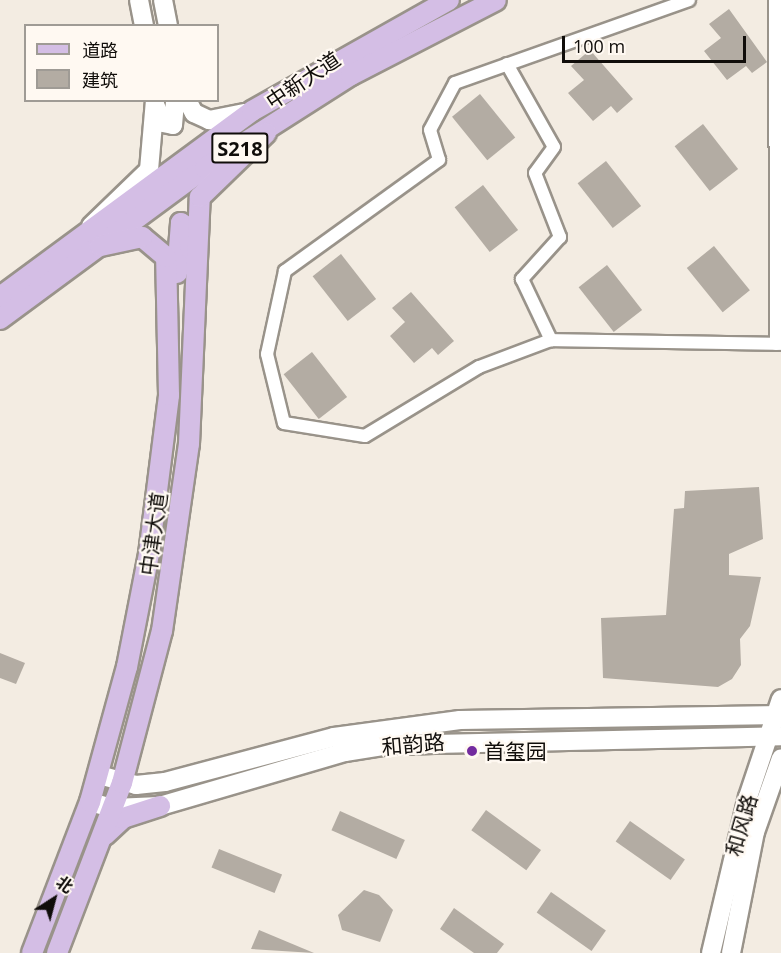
<!DOCTYPE html>
<meta charset="utf-8">
<style>
body{margin:0}
#map{position:relative;width:781px;height:953px;overflow:hidden;background:#f3ece2;font-family:"Open Sans","Noto Sans SC",sans-serif}
div>[style]{position:absolute}
[style*='--x']{left:calc(var(--x)*1px);top:calc(var(--y)*1px);width:calc(var(--w)*1px);rotate:calc(var(--a)*1deg)}
.building>*{inset:0;background:#b3aca3;transform-origin:0 0}
.roads{filter:drop-shadow(2px 0 #99938a) drop-shadow(-2px 0 #99938a) drop-shadow(0 2px #99938a) drop-shadow(0 -2px #99938a)}
.street>*{height:12px;margin:-6px;padding:0 6px;transform-origin:6px;border-radius:6px;background:#fff}
.secondary>*{height:18px;margin:-9px;padding:0 9px;transform-origin:9px;border-radius:9px;background:#fff}
.primary>*{height:20px;margin:-10px;padding:0 10px;transform-origin:10px;border-radius:10px;background:#d4bee5}
.dots>*{width:16px;height:16px;translate:-50% -50%;box-sizing:border-box;border:3px solid #fff9f2;border-radius:50%}
span{translate:-50% -50%;white-space:nowrap;text-align:center;line-height:1.15;-webkit-text-stroke:4.5px #fff9f2;paint-order:stroke}
.shield-label span{padding:2px 4px;background:#fff9f2;border:2px solid;border-radius:4px;-webkit-text-stroke-width:0}
.shield-label{font-size:20px;color:#100d0a;font-weight:700}
.street-label{font-size:21px;color:#100d0a}
.poi-label{font-size:21px;color:#100d0a}
.left{translate:0 -50%;text-align:left}
.legend{position:absolute;left:24px;top:24px;width:195px;height:78px;box-sizing:border-box;background:#fff9f2;border:2px solid #9f9b95;margin:0;padding:8px 10px;list-style:none;font-size:18px;color:#100d0a}
.legend li{display:flex;align-items:center;gap:12px;height:30px}
.legend b{width:30px;border:2px solid #9f9b95}
.north{position:absolute;left:24px;top:869px;width:60px;height:60px;-webkit-text-stroke:4px #fff9f2;paint-order:stroke;rotate:36deg;font-size:16px;font-weight:700;line-height:24px;text-align:center;color:#100d0a}
.north::after{content:'';display:block;margin:auto;width:21px;height:27px;background:#100d0a;clip-path:polygon(50% 0,100% 100%,50% 72%,0 100%)}
.scale{position:absolute;left:562px;top:36px;width:184px;height:27px;box-sizing:border-box;border:3px solid #100d0a;border-top:0;padding-left:8px;font-size:18px;line-height:21px;white-space:nowrap;color:#100d0a;-webkit-text-stroke:4px #fff9f2;paint-order:stroke}
</style>
<div id="map">
<div class="building">
<div style="clip-path:polygon(729px 9px,767px 62px,752px 73px,746px 66px,727px 80px,704px 51px,721px 38px,709px 24px)"></div>
<div style="clip-path:polygon(590px 50px,633px 99px,617px 113px,611px 106px,593px 121px,568px 93px,584px 80px,571px 66px)"></div>
<div style="left:480px;top:94px;width:56px;height:36px;rotate:51deg"></div>
<div style="left:703px;top:124px;width:57px;height:36px;rotate:52deg"></div>
<div style="left:606px;top:161px;width:57px;height:36px;rotate:52deg"></div>
<div style="left:483px;top:185px;width:57px;height:36px;rotate:52deg"></div>
<div style="left:714px;top:246px;width:57px;height:35px;rotate:51deg"></div>
<div style="left:341px;top:254px;width:57px;height:36px;rotate:52deg"></div>
<div style="left:607px;top:265px;width:57px;height:36px;rotate:52deg"></div>
<div style="clip-path:polygon(411px 292px,454px 341px,438px 355px,432px 348px,414px 363px,390px 336px,405px 322px,392px 308px)"></div>
<div style="left:312px;top:352px;width:57px;height:36px;rotate:52deg"></div>
<div style="clip-path:polygon(759px 487px,763px 539px,729px 554px,729px 575px,761px 577px,750px 626px,740px 639px,741px 665px,732px 679px,718px 687px,603px 678px,601px 618px,666px 615px,674px 509px,684px 508px,685px 491px)"></div>
<div style="clip-path:polygon(0 653px,25px 663px,16px 684px,0 678px)"></div>
<div style="left:486px;top:810px;width:68px;height:25px;rotate:36deg"></div>
<div style="left:340px;top:811px;width:71px;height:21px;rotate:24deg"></div>
<div style="left:630px;top:821px;width:67px;height:25px;rotate:35deg"></div>
<div style="left:219px;top:849px;width:68px;height:20px;rotate:22deg"></div>
<div style="clip-path:polygon(364px 890px,379px 895px,393px 910px,380px 942px,342px 930px,338px 915px)"></div>
<div style="left:551px;top:892px;width:67px;height:25px;rotate:35deg"></div>
<div style="clip-path:polygon(454px 908px,504px 944px,497px 953px,474px 953px,440px 929px)"></div>
<div style="clip-path:polygon(259px 930px,314px 953px,251px 949px)"></div>
</div>
<div class="roads">
<div class="street">
<div style="--x:689;--y:0;--w:248;--a:160.5"></div>
<div style="--x:455;--y:83;--w:53;--a:118"></div>
<div style="--x:430;--y:130;--w:31;--a:73"></div>
<div style="--x:439;--y:160;--w:190;--a:144.2"></div>
<div style="--x:285;--y:271;--w:85;--a:102.2"></div>
<div style="--x:267;--y:354;--w:71;--a:76.2"></div>
<div style="--x:284;--y:423;--w:82;--a:9.1"></div>
<div style="--x:365;--y:436;--w:133;--a:-31.2"></div>
<div style="--x:479;--y:367;--w:77;--a:-20.6"></div>
<div style="--x:551;--y:340;--w:230;--a:1"></div>
<div style="--x:775;--y:0;--w:344;--a:89.8"></div>
<div style="--x:507;--y:64;--w:95;--a:60.5"></div>
<div style="--x:554;--y:147;--w:32;--a:126"></div>
<div style="--x:535;--y:173;--w:69;--a:68.7"></div>
<div style="--x:560;--y:237;--w:57;--a:132.1"></div>
<div style="--x:522;--y:279;--w:68;--a:64.6"></div>
</div>
<div class="secondary">
<div style="--x:139;--y:0;--w:26;--a:79"></div>
<div style="--x:163;--y:0;--w:26;--a:79"></div>
<div style="--x:187;--y:100;--w:15;--a:62"></div>
<div style="--x:194;--y:113;--w:17;--a:25"></div>
<div style="--x:209;--y:120;--w:37;--a:-11"></div>
<div style="--x:156;--y:107;--w:17;--a:66"></div>
<div style="--x:163;--y:123;--w:10;--a:11"></div>
<div style="--x:173;--y:125;--w:25;--a:-85"></div>
<div style="--x:91;--y:226;--w:81;--a:-44"></div>
<div style="--x:149;--y:170;--w:70;--a:-85.1"></div>
<div style="--x:99;--y:775;--w:38;--a:15"></div>
<div style="--x:136;--y:785;--w:29;--a:-6"></div>
<div style="--x:165;--y:782;--w:175;--a:-14.9"></div>
<div style="--x:334;--y:737;--w:127;--a:-7.7"></div>
<div style="--x:460;--y:720;--w:321;--a:-0.9"></div>
<div style="--x:90;--y:802;--w:24;--a:15"></div>
<div style="--x:113;--y:808;--w:47;--a:-2.4"></div>
<div style="--x:160;--y:806;--w:193;--a:-16.3"></div>
<div style="--x:345;--y:752;--w:46;--a:-8.8"></div>
<div style="--x:390;--y:745;--w:391;--a:-1.3"></div>
<div style="--x:711;--y:953;--w:160;--a:-76.7"></div>
<div style="--x:748;--y:797;--w:103;--a:-71.4"></div>
<div style="--x:731;--y:953;--w:123;--a:-78.8"></div>
<div style="--x:755;--y:832;--w:78;--a:-70.6"></div>
</div>
<div class="primary">
<div style="--x:177;--y:273;--w:50;--a:-85.4"></div>
<div style="--x:181;--y:223;--w:9;--a:36"></div>
<div style="--x:188;--y:228;--w:22;--a:82"></div>
<div style="--x:0;--y:297;--w:313;--a:-36.4"></div>
<div style="--x:252;--y:111;--w:226;--a:-29.4"></div>
<div style="--x:0;--y:319;--w:255;--a:-36.4"></div>
<div style="--x:205;--y:168;--w:173;--a:-32.5"></div>
<div style="--x:351;--y:75;--w:163;--a:-27.3"></div>
<div style="--x:105;--y:835;--w:25;--a:-43"></div>
<div style="--x:123;--y:818;--w:39;--a:-18"></div>
<div style="--x:32;--y:953;--w:162;--a:-69"></div>
<div style="--x:90;--y:802;--w:140;--a:-74.7"></div>
<div style="--x:127;--y:667;--w:115;--a:-79"></div>
<div style="--x:149;--y:554;--w:160;--a:-82.8"></div>
<div style="--x:169;--y:395;--w:138;--a:-91.2"></div>
<div style="--x:166;--y:257;--w:31;--a:-140"></div>
<div style="--x:142;--y:237;--w:43;--a:167.9"></div>
<div style="--x:57;--y:953;--w:182;--a:-69.1"></div>
<div style="--x:122;--y:783;--w:157;--a:-75.3"></div>
<div style="--x:162;--y:631;--w:189;--a:-81.8"></div>
<div style="--x:189;--y:444;--w:247;--a:-87.5"></div>
<div style="--x:200;--y:197;--w:92;--a:-44.1"></div>
</div>
</div>
<div class="dots">
<div style="left:472px;top:751px;background:#732b9f"></div>
</div>
<div class="shield-label">
<span style="left:240px;top:148px">S218</span>
</div>
<div class="street-label">
<span style="left:303px;top:80px;rotate:-34deg">中新大道</span>
<span style="left:153px;top:534px;rotate:-82deg">中津大道</span>
<span style="left:413px;top:744px;rotate:-5deg">和韵路</span>
<span style="left:741px;top:825px;rotate:-74deg">和风路</span>
</div>
<div class="poi-label">
<span class="left" style="left:484px;top:751px">首玺园</span>
</div>
<ul class="legend">
<li><b style="height:8px;background:#d4bee5"></b>道路</li>
<li><b style="height:16px;background:#b3aca3"></b>建筑</li>
</ul>
<div class="north">北</div>
<div class="scale">100 m</div>
</div>
